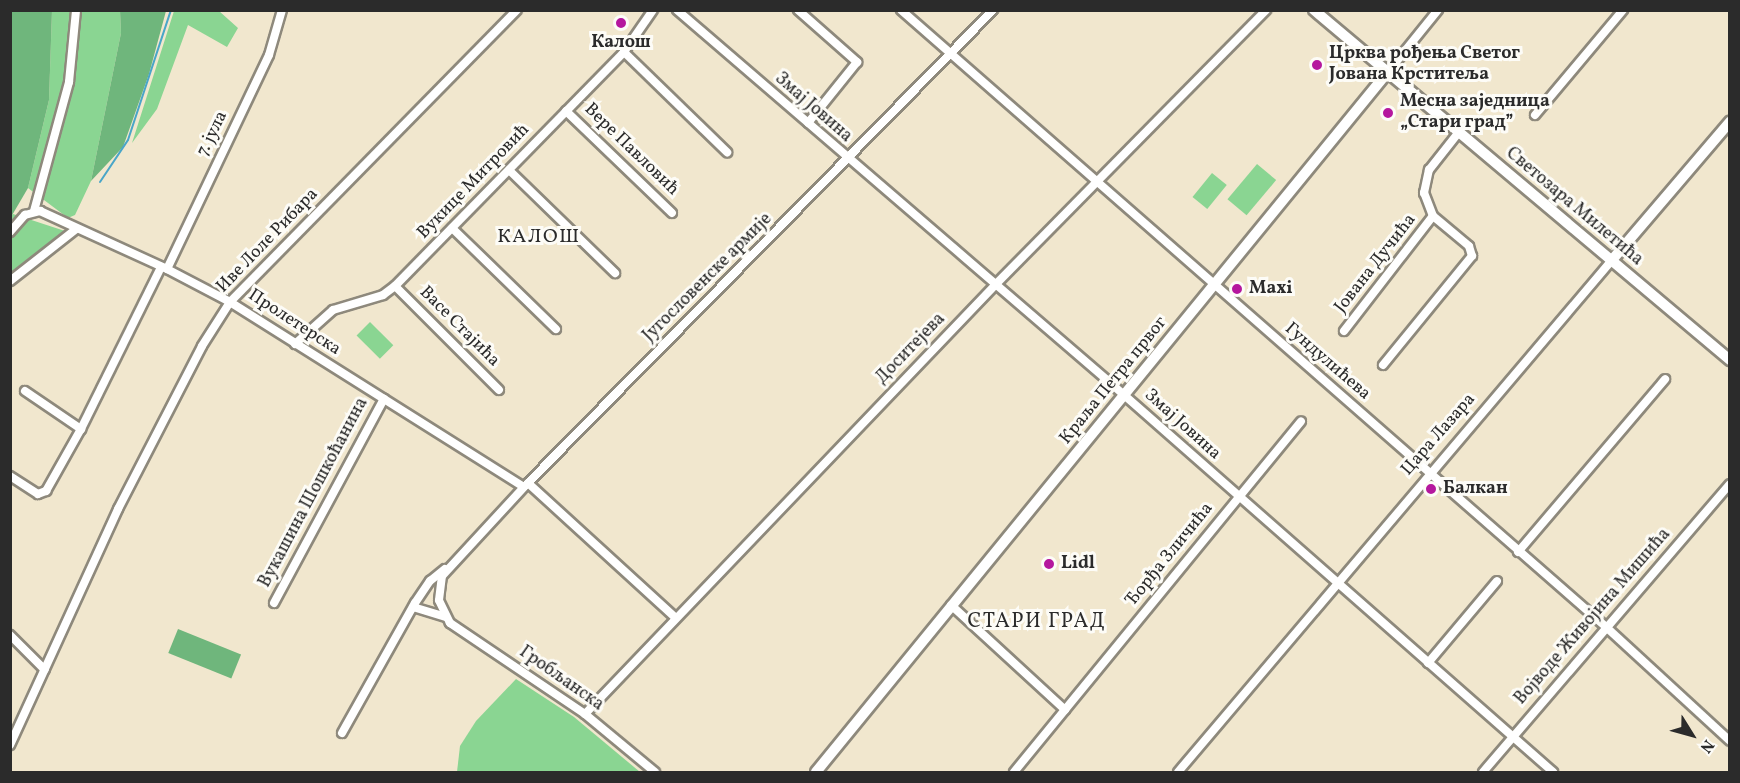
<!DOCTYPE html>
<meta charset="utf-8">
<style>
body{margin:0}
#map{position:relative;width:1740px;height:783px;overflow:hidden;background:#f1e7ce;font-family:Vollkorn,serif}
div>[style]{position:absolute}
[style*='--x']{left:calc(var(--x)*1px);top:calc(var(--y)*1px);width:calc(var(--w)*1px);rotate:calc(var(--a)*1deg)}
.green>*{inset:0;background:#8ad592;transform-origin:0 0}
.forest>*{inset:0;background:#6fb67c;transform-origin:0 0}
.stream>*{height:2px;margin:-1px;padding:0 1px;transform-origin:1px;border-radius:1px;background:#4aa6c8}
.roads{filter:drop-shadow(2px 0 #8e897c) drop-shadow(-2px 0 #8e897c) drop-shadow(0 2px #8e897c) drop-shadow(0 -2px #8e897c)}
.minor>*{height:8px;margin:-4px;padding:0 4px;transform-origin:4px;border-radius:4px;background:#fff}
.major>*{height:10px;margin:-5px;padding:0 5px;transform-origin:5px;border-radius:5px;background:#fff}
.dots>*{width:16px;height:16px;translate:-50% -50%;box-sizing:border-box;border:3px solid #fdfcf7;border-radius:50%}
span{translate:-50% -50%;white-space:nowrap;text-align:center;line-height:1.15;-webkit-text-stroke:6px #fdfcf7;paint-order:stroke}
.poi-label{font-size:18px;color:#2b2b2b;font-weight:700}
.left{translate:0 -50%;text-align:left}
.street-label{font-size:18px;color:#2b2b2b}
.neighbourhood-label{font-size:20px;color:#2b2b2b;letter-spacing:1.5px}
.quarter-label{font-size:21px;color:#2b2b2b;letter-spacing:1.5px}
.frame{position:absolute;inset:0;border:12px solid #2b2b2b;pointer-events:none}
.north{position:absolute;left:1662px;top:705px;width:60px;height:60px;-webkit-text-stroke:4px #fdfcf7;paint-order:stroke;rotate:127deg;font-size:16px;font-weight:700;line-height:24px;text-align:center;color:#2b2b2b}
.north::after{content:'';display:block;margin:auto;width:21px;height:27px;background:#2b2b2b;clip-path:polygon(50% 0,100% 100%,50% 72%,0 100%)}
</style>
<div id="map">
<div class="green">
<div style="clip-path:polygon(52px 11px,120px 11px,121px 33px,91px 181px,75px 215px,68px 218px,28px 188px,49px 100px)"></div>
<div style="clip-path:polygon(174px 11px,219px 11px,238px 28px,227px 47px,188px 25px,157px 109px,132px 143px)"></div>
<div style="left:1257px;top:164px;width:25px;height:46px;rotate:40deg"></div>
<div style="left:1212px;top:173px;width:19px;height:31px;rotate:39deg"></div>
<div style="clip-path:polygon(13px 214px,65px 231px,11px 279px,10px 217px)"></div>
<div style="left:370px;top:322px;width:33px;height:19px;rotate:45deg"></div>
<div style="clip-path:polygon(516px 679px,574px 717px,640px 772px,457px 772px,460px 746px,476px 721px)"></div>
</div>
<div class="forest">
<div style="clip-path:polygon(11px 10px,52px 11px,49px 100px,28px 188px,11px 217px)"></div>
<div style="clip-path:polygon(120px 11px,166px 11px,149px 74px,123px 147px,91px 181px,121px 33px)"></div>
<div style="left:178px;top:629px;width:68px;height:26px;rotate:22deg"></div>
</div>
<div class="stream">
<div style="--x:100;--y:182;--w:50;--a:-56.3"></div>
<div style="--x:128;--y:140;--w:137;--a:-71.7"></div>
</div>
<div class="roads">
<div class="minor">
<div style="--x:677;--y:10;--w:567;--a:40.71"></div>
<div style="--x:1107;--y:380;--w:594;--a:41.31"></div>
<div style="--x:798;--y:10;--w:79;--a:41.4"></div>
<div style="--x:857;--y:62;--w:78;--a:128.8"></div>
<div style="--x:901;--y:10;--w:937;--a:41.19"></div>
<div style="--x:1606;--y:627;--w:168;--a:42.6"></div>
<div style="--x:624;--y:52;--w:144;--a:44.2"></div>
<div style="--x:1387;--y:73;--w:81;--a:-51"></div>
<div style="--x:566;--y:111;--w:147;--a:43.9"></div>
<div style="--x:1535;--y:115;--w:137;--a:-50"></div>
<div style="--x:509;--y:170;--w:148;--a:44.2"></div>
<div style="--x:34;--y:211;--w:134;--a:-74.8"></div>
<div style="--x:69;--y:82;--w:72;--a:-84.4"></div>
<div style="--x:452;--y:228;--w:145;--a:44.2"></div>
<div style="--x:10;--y:232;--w:23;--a:-49"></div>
<div style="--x:25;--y:215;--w:16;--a:-15"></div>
<div style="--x:40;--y:211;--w:140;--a:24.5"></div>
<div style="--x:167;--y:269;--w:71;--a:27.6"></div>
<div style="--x:230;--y:302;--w:347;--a:32.2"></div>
<div style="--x:167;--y:269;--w:237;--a:-64.5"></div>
<div style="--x:269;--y:55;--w:47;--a:-73.9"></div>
<div style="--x:10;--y:281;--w:84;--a:-38.2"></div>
<div style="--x:395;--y:286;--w:147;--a:45"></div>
<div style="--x:1344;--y:331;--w:145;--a:-52.3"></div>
<div style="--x:295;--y:344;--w:51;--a:-41.8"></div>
<div style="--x:333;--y:310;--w:52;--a:-16.7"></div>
<div style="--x:383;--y:295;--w:15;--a:-37"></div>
<div style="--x:395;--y:286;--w:327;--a:-45.6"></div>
<div style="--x:624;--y:52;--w:51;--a:-55.4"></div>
<div style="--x:1383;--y:365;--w:141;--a:-50.8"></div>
<div style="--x:1472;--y:256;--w:10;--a:-107"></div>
<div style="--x:1469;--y:246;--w:47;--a:-140.2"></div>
<div style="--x:1433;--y:216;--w:25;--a:-111"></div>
<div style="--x:1424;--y:193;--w:24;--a:-78"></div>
<div style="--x:1429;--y:170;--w:48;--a:-51.7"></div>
<div style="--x:25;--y:391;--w:68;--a:34.2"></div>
<div style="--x:10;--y:476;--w:33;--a:33"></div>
<div style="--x:38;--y:494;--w:9;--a:-21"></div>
<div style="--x:46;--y:491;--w:71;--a:-60.6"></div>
<div style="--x:81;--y:429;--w:181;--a:-63.7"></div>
<div style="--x:528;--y:483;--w:199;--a:42.4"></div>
<div style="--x:1518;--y:552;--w:227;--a:-49.6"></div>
<div style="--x:274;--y:603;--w:232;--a:-61.7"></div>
<div style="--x:951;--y:605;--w:155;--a:42.6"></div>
<div style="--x:413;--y:607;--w:34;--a:17"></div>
<div style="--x:10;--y:635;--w:49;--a:45"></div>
<div style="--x:1428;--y:663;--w:107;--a:-49.9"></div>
<div style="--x:585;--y:714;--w:595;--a:-46.29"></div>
<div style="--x:996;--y:284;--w:385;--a:-45.4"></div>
<div style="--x:342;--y:733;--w:149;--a:-60.7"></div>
<div style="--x:415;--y:603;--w:27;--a:-56"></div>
<div style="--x:430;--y:581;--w:19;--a:-39"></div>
<div style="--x:10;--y:745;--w:260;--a:-65.4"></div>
<div style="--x:118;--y:509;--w:183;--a:-62.7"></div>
<div style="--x:202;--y:346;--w:52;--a:-57.5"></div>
<div style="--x:230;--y:302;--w:409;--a:-45.5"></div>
<div style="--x:655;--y:772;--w:91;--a:-140.4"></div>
<div style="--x:585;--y:714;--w:163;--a:-146"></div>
<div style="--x:450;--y:623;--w:25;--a:-116"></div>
<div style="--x:439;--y:600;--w:24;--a:-83"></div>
<div style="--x:442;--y:576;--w:121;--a:-47.3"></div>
<div style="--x:524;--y:487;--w:669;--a:-45.48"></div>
<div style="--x:1014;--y:772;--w:453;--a:-50.7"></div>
<div style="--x:1178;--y:772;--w:671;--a:-49.71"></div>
<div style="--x:1483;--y:772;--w:379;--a:-49.4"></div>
</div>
<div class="major">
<div style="--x:1314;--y:10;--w:544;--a:40.08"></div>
<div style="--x:1612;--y:260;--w:182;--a:-49.5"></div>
<div style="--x:816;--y:772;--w:903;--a:-50.76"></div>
</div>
</div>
<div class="dots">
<div style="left:621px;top:23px;background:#b5179e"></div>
<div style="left:1317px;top:65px;background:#b5179e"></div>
<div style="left:1388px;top:113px;background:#b5179e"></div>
<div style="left:1237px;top:289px;background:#b5179e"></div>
<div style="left:1431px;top:489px;background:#b5179e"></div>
<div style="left:1049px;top:564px;background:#b5179e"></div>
</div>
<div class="poi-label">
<span style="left:621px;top:43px">Калош</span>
<span class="left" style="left:1329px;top:65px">Црква рођења Светог<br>Јована Крститеља</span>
<span class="left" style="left:1400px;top:113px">Месна заједница<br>„Стари град”</span>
<span class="left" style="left:1249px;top:289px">Maxi</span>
<span class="left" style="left:1443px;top:489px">Балкан</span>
<span class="left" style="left:1061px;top:564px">Lidl</span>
</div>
<div class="street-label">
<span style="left:813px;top:108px;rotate:41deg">Змај Јовина</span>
<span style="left:213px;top:134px;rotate:-64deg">7. јула</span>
<span style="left:631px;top:150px;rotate:44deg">Вере Павловић</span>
<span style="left:474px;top:182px;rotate:-46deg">Вукице Митровић</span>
<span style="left:1574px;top:207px;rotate:40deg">Светозара Милетића</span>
<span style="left:268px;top:241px;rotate:-46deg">Иве Лоле Рибара</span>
<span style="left:1376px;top:264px;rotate:-52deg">Јована Дучића</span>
<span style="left:708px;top:278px;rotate:-45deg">Југословенске армије</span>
<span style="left:294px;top:323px;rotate:33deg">Пролетерска</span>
<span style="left:459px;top:327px;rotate:45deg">Васе Стајића</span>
<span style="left:911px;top:349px;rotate:-46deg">Доситејева</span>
<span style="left:1327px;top:362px;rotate:41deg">Гундулићева</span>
<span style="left:1114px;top:381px;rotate:-51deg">Краља Петра првог</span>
<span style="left:1182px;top:425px;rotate:42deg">Змај Јовина</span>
<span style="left:1439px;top:435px;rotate:-49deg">Цара Лазара</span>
<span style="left:314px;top:493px;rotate:-62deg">Вукашина Шошкоћанина</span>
<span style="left:1170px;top:555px;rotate:-51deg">Ђорђа Зличића</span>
<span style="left:1593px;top:617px;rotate:-49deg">Војводе Живојина Мишића</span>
<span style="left:561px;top:679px;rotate:35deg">Гробљанска</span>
</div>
<div class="neighbourhood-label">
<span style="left:539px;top:237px">КАЛОШ</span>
</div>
<div class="quarter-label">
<span style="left:1037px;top:622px">СТАРИ ГРАД</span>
</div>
<div class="frame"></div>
<div class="north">N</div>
</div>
